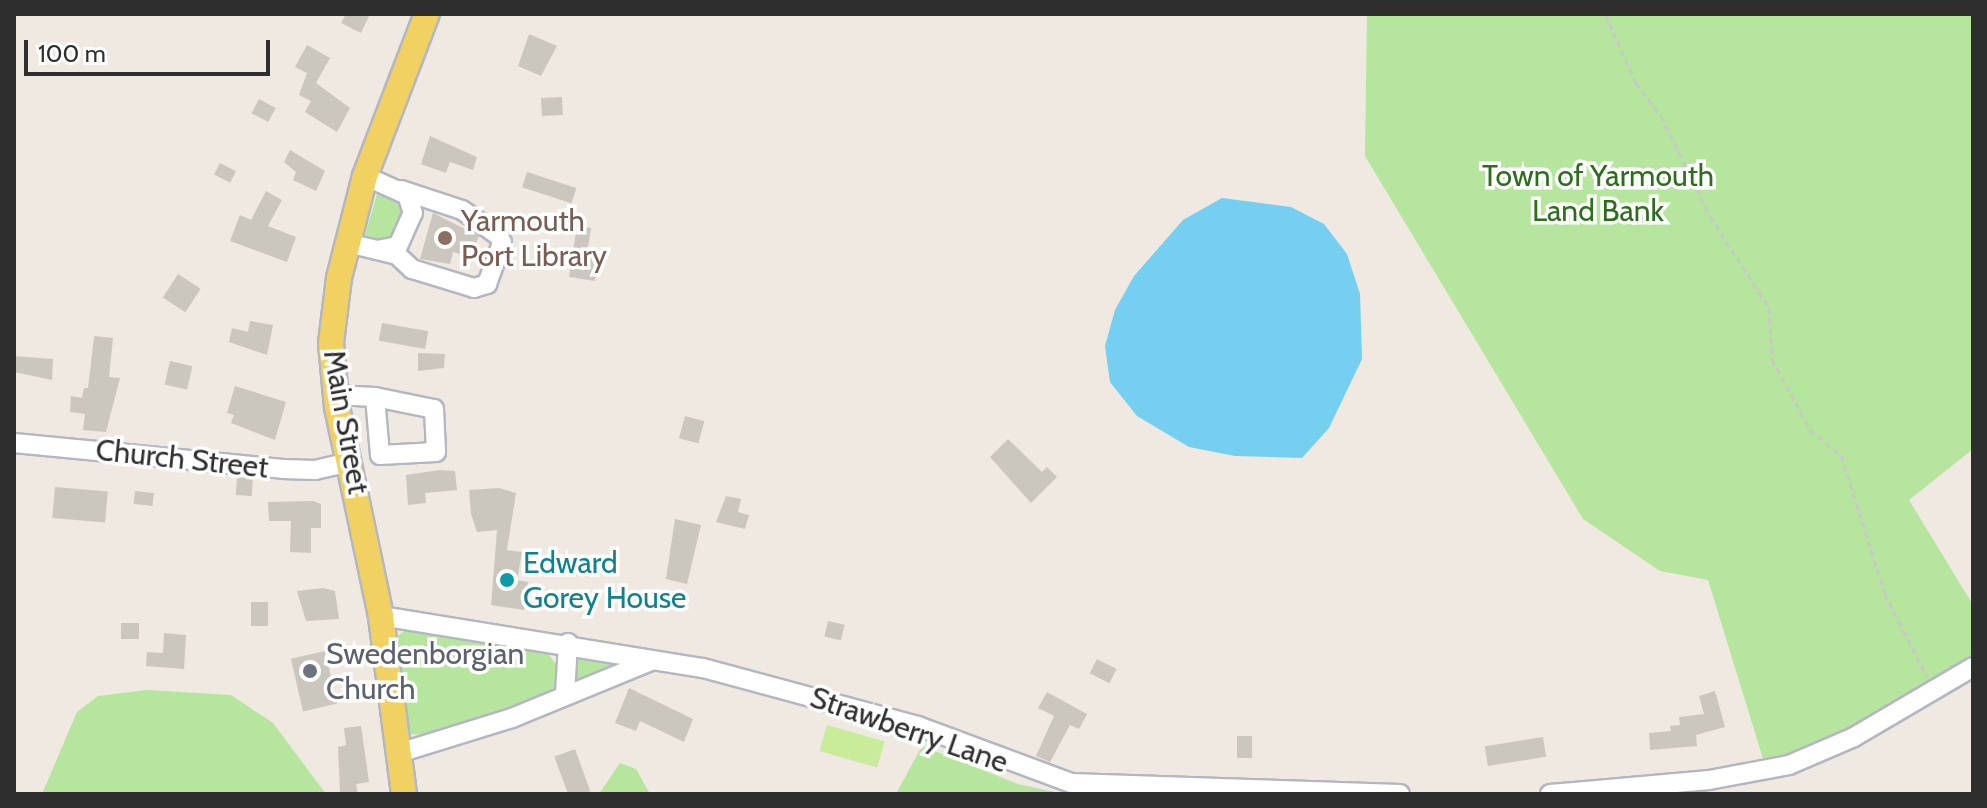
<!DOCTYPE html>
<style>
body{margin:0}
#map{position:relative;width:1987px;height:808px;overflow:hidden;background:#efe9e1;font-family:Cabin,sans-serif}
div>[style]{position:absolute}
[style*='--x']{left:calc(var(--x)*1px);top:calc(var(--y)*1px);width:calc(var(--w)*1px);rotate:calc(var(--a)*1deg)}
.green>*{inset:0;background:#b6e59e}
.pitch>*{inset:0;background:#c9ec9a;transform-origin:0 0}
.water>*{inset:0;background:#75cff0}
.building>*{inset:0;background:#cbc7bf;transform-origin:0 0}
.path>*{height:3px;margin-top:-1.5px;transform-origin:0;background:repeating-linear-gradient(90deg,#c9c9c9 0 6px,transparent 0 10px)}
.roads{filter:drop-shadow(2px 0 #b4b7c1) drop-shadow(-2px 0 #b4b7c1) drop-shadow(0 2px #b4b7c1) drop-shadow(0 -2px #b4b7c1)}
.minor>*{height:18px;margin:-9px;padding:0 9px;transform-origin:9px;border-radius:9px;background:#fff}
.major>*{height:24px;margin:-12px;padding:0 12px;transform-origin:12px;border-radius:12px;background:#f2d163}
.dots>*{width:22px;height:22px;translate:-50% -50%;box-sizing:border-box;border:4px solid #fff;border-radius:50%}
span{translate:-50% -50%;white-space:nowrap;text-align:center;line-height:1.15;-webkit-text-stroke:7px #fff;paint-order:stroke}
.park-label{font-size:30px;color:#2c6e1b}
.education-label{font-size:30px;color:#785e54}
.left{translate:0 -50%;text-align:left}
.street-label{font-size:30px;color:#2e2e2e}
.culture-label{font-size:30px;color:#0d838f}
.worship-label{font-size:30px;color:#5b616d}
.frame{position:absolute;inset:0;border:16px solid #2e2e2e;pointer-events:none}
.scale{position:absolute;left:24px;top:40px;width:246px;height:36px;box-sizing:border-box;border:4px solid #2e2e2e;border-top:0;padding-left:10px;font-size:24px;line-height:28px;white-space:nowrap;color:#2e2e2e;-webkit-text-stroke:6px #fff;paint-order:stroke}
</style>
<div id="map">
<div class="green">
<div style="clip-path:polygon(1367px 14px,1973px 14px,1973px 449px,1909px 500px,1973px 605px,1973px 656px,1852px 730px,1764px 762px,1708px 580px,1660px 571px,1583px 519px,1365px 156px)"></div>
<div style="clip-path:polygon(378px 191px,397px 198px,405px 212px,401px 235px,378px 243px,365px 235px)"></div>
<div style="clip-path:polygon(410px 627px,543px 647px,558px 667px,557px 685px,536px 702px,425px 735px,410px 734px,395px 638px)"></div>
<div style="clip-path:polygon(573px 654px,619px 663px,574px 683px)"></div>
<div style="clip-path:polygon(147px 690px,231px 695px,273px 723px,326px 794px,42px 794px,77px 712px,98px 696px)"></div>
<div style="clip-path:polygon(922px 746px,1018px 784px,1064px 794px,896px 794px)"></div>
<div style="clip-path:polygon(620px 763px,636px 769px,650px 794px,599px 794px)"></div>
</div>
<div class="pitch">
<div style="left:827px;top:725px;width:60px;height:27px;rotate:16deg"></div>
</div>
<div class="water">
<div style="clip-path:polygon(1222px 198px,1291px 207px,1324px 224px,1347px 254px,1360px 294px,1362px 359px,1329px 428px,1302px 458px,1235px 456px,1189px 447px,1137px 416px,1110px 382px,1105px 346px,1115px 310px,1134px 276px,1183px 220px)"></div>
</div>
<div class="building">
<div style="clip-path:polygon(346px 14px,370px 14px,361px 33px,341px 23px)"></div>
<div style="clip-path:polygon(529px 34px,557px 46px,541px 76px,518px 66px)"></div>
<div style="clip-path:polygon(307px 45px,330px 58px,316px 83px,350px 108px,337px 132px,305px 112px,311px 101px,299px 95px,307px 73px,295px 67px)"></div>
<div style="left:562px;top:97px;width:18px;height:21px;rotate:87deg"></div>
<div style="left:259px;top:99px;width:19px;height:16px;rotate:28deg"></div>
<div style="clip-path:polygon(430px 136px,477px 157px,473px 170px,450px 162px,446px 173px,421px 164px)"></div>
<div style="clip-path:polygon(290px 150px,325px 171px,316px 191px,293px 180px,296px 172px,284px 162px)"></div>
<div style="left:220px;top:163px;width:18px;height:13px;rotate:27deg"></div>
<div style="left:527px;top:172px;width:52px;height:16px;rotate:18deg"></div>
<div style="clip-path:polygon(266px 191px,282px 200px,268px 226px,296px 237px,287px 262px,230px 241px,240px 215px,251px 220px)"></div>
<div style="clip-path:polygon(433px 213px,479px 236px,470px 257px,453px 252px,450px 264px,420px 259px)"></div>
<div style="clip-path:polygon(577px 226px,591px 228px,587px 253px,598px 257px,595px 281px,569px 277px)"></div>
<div style="left:178px;top:274px;width:27px;height:28px;rotate:33deg"></div>
<div style="clip-path:polygon(250px 321px,273px 325px,267px 355px,229px 342px,232px 328px,248px 332px)"></div>
<div style="left:382px;top:323px;width:47px;height:18px;rotate:10deg"></div>
<div style="clip-path:polygon(94px 336px,113px 338px,109px 377px,120px 378px,106px 432px,83px 430px,85px 414px,70px 412px,71px 396px,82px 398px,84px 388px,88px 388px)"></div>
<div style="clip-path:polygon(418px 353px,445px 354px,444px 368px,418px 371px)"></div>
<div style="clip-path:polygon(14px 356px,53px 359px,52px 380px,14px 372px)"></div>
<div style="left:170px;top:361px;width:23px;height:24px;rotate:13deg"></div>
<div style="clip-path:polygon(235px 386px,286px 402px,275px 440px,231px 423px,234px 415px,227px 413px)"></div>
<div style="left:685px;top:416px;width:20px;height:23px;rotate:15deg"></div>
<div style="clip-path:polygon(1008px 439px,1042px 472px,1047px 467px,1057px 477px,1031px 503px,990px 457px)"></div>
<div style="clip-path:polygon(440px 470px,455px 471px,457px 490px,425px 493px,426px 503px,408px 505px,406px 475px)"></div>
<div style="left:237px;top:477px;width:16px;height:18px;rotate:4deg"></div>
<div style="left:55px;top:487px;width:53px;height:31px;rotate:5deg"></div>
<div style="clip-path:polygon(499px 488px,516px 493px,507px 550px,522px 552px,517px 580px,528px 582px,524px 610px,491px 605px,497px 530px,477px 532px,471px 514px,469px 490px)"></div>
<div style="left:135px;top:491px;width:19px;height:13px;rotate:6deg"></div>
<div style="clip-path:polygon(726px 496px,741px 499px,738px 512px,749px 515px,745px 529px,716px 522px)"></div>
<div style="clip-path:polygon(313px 501px,321px 504px,321px 528px,311px 528px,311px 553px,290px 552px,291px 521px,269px 521px,268px 502px)"></div>
<div style="clip-path:polygon(675px 519px,701px 525px,687px 584px,666px 579px)"></div>
<div style="clip-path:polygon(323px 588px,335px 591px,339px 619px,306px 621px,297px 591px)"></div>
<div style="left:251px;top:602px;width:17px;height:24px"></div>
<div style="left:828px;top:621px;width:17px;height:16px;rotate:13deg"></div>
<div style="left:121px;top:623px;width:18px;height:16px"></div>
<div style="clip-path:polygon(164px 633px,186px 635px,184px 669px,146px 666px,147px 652px,163px 653px)"></div>
<div style="left:325px;top:651px;width:54px;height:35px;rotate:77deg"></div>
<div style="left:1097px;top:659px;width:22px;height:16px;rotate:27deg"></div>
<div style="clip-path:polygon(629px 688px,693px 719px,684px 742px,640px 721px,636px 731px,615px 723px)"></div>
<div style="clip-path:polygon(1715px 691px,1725px 727px,1696px 735px,1697px 746px,1650px 750px,1649px 733px,1671px 731px,1670px 726px,1680px 725px,1679px 717px,1704px 714px,1699px 696px)"></div>
<div style="clip-path:polygon(1047px 692px,1087px 714px,1079px 729px,1070px 725px,1050px 762px,1036px 756px,1054px 716px,1038px 708px)"></div>
<div style="clip-path:polygon(361px 726px,369px 782px,356px 784px,358px 794px,340px 794px,338px 747px,346px 745px,344px 728px)"></div>
<div style="left:1237px;top:736px;width:15px;height:22px"></div>
<div style="left:1543px;top:737px;width:20px;height:59px;rotate:81deg"></div>
<div style="left:575px;top:749px;width:45px;height:22px;rotate:70deg"></div>
</div>
<div class="path">
<div style="--x:1605;--y:14;--w:76;--a:65.8"></div>
<div style="--x:1636;--y:83;--w:41;--a:52.9"></div>
<div style="--x:1661;--y:116;--w:111;--a:63.9"></div>
<div style="--x:1710;--y:216;--w:109;--a:57.3"></div>
<div style="--x:1769;--y:308;--w:51;--a:86.6"></div>
<div style="--x:1772;--y:359;--w:81;--a:61.8"></div>
<div style="--x:1810;--y:430;--w:40;--a:39"></div>
<div style="--x:1841;--y:455;--w:146;--a:72.4"></div>
<div style="--x:1885;--y:594;--w:93;--a:63.2"></div>
<div style="--x:758;--y:794;--w:11;--a:0"></div>
</div>
<div class="roads">
<div class="minor">
<div style="--x:347;--y:243;--w:31;--a:13"></div>
<div style="--x:377;--y:250;--w:21;--a:-11"></div>
<div style="--x:398;--y:246;--w:36;--a:-66"></div>
<div style="--x:413;--y:213;--w:19;--a:-108"></div>
<div style="--x:407;--y:195;--w:46;--a:-155.7"></div>
<div style="--x:377;--y:250;--w:21;--a:14"></div>
<div style="--x:397;--y:255;--w:21;--a:43"></div>
<div style="--x:412;--y:269;--w:65;--a:17"></div>
<div style="--x:474;--y:288;--w:14;--a:-17"></div>
<div style="--x:487;--y:284;--w:44;--a:-69.9"></div>
<div style="--x:502;--y:243;--w:8;--a:-113"></div>
<div style="--x:499;--y:236;--w:45;--a:-144.9"></div>
<div style="--x:462;--y:210;--w:64;--a:-161.8"></div>
<div style="--x:335;--y:395;--w:40;--a:2.9"></div>
<div style="--x:375;--y:397;--w:60;--a:11.5"></div>
<div style="--x:434;--y:409;--w:43;--a:87.3"></div>
<div style="--x:436;--y:452;--w:56;--a:176.9"></div>
<div style="--x:380;--y:455;--w:58;--a:-94.9"></div>
<div style="--x:14;--y:443;--w:270;--a:5.5"></div>
<div style="--x:283;--y:469;--w:32;--a:2"></div>
<div style="--x:315;--y:470;--w:35;--a:-13"></div>
<div style="--x:381;--y:616;--w:326;--a:9.2"></div>
<div style="--x:703;--y:668;--w:223;--a:15.1"></div>
<div style="--x:918;--y:726;--w:163;--a:20.4"></div>
<div style="--x:1071;--y:783;--w:329;--a:1.9"></div>
<div style="--x:565;--y:694;--w:51;--a:-86.6"></div>
<div style="--x:399;--y:753;--w:118;--a:-17.2"></div>
<div style="--x:512;--y:718;--w:150;--a:-22.3"></div>
<div style="--x:1550;--y:794;--w:160;--a:-5"></div>
<div style="--x:1709;--y:780;--w:81;--a:-10.6"></div>
<div style="--x:1789;--y:765;--w:71;--a:-23.3"></div>
<div style="--x:1854;--y:737;--w:138;--a:-30.5"></div>
</div>
<div class="major">
<div style="--x:404;--y:794;--w:179;--a:-97.4"></div>
<div style="--x:381;--y:616;--w:213;--a:-101.9"></div>
<div style="--x:337;--y:408;--w:65;--a:-95.3"></div>
<div style="--x:331;--y:343;--w:65;--a:-83"></div>
<div style="--x:339;--y:278;--w:105;--a:-75.7"></div>
<div style="--x:365;--y:176;--w:173;--a:-69.1"></div>
</div>
</div>
<div class="dots">
<div style="left:445px;top:238px;background:#8d6e63"></div>
<div style="left:507px;top:580px;background:#0f9aa8"></div>
<div style="left:310px;top:671px;background:#6b7280"></div>
</div>
<div class="park-label">
<span style="left:1598px;top:193px">Town of Yarmouth<br>Land Bank</span>
</div>
<div class="education-label">
<span class="left" style="left:461px;top:238px">Yarmouth<br>Port Library</span>
</div>
<div class="street-label">
<span style="left:346px;top:422px;rotate:80deg">Main Street</span>
<span style="left:182px;top:459px;rotate:6deg">Church Street</span>
<span style="left:909px;top:730px;rotate:19deg">Strawberry Lane</span>
</div>
<div class="culture-label">
<span class="left" style="left:523px;top:580px">Edward<br>Gorey House</span>
</div>
<div class="worship-label">
<span class="left" style="left:326px;top:671px">Swedenborgian<br>Church</span>
</div>
<div class="frame"></div>
<div class="scale">100 m</div>
</div>
